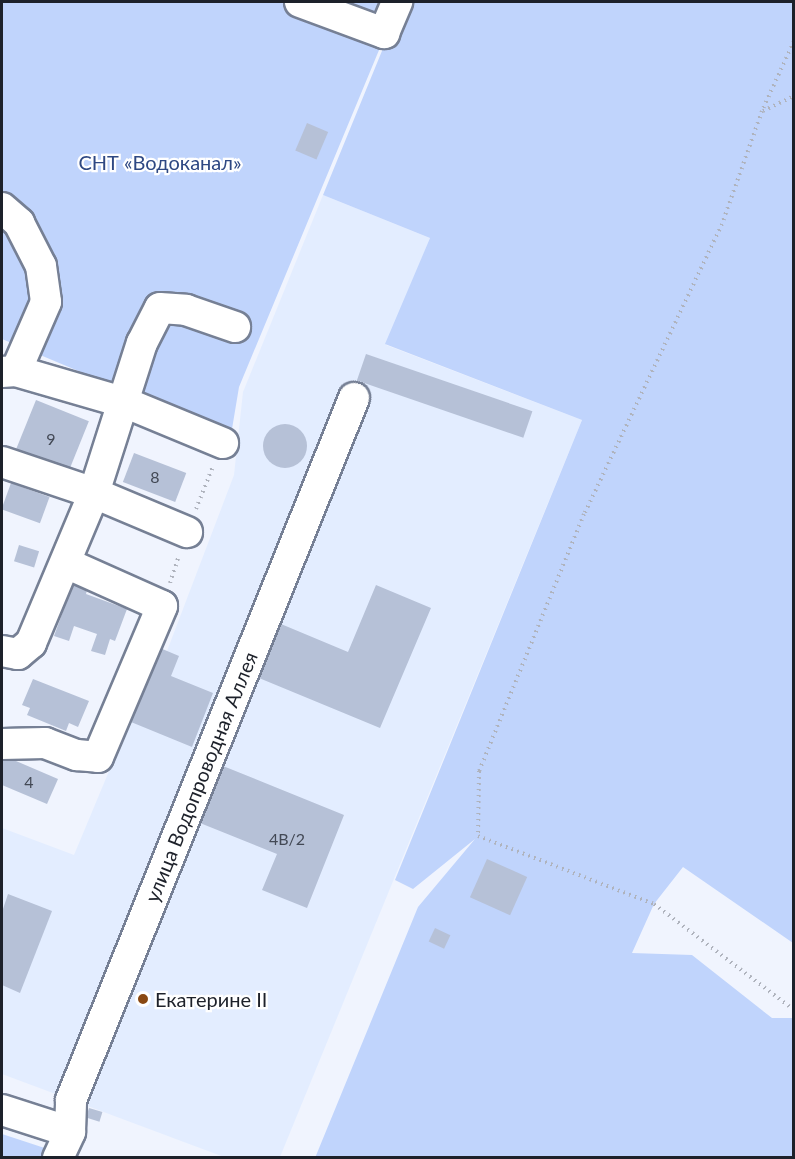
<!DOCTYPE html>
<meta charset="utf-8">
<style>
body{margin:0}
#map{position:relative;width:795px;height:1159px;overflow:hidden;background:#f0f4fe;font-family:Lato,sans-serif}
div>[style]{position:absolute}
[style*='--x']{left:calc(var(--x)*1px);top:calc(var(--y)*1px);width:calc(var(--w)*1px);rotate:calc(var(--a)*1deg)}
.built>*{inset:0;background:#e3edff}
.green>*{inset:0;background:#c0d4fc}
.building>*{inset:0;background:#b6c1d7;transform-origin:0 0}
.round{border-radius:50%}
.path>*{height:4px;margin-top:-2px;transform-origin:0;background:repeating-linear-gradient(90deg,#afb3bd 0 1.5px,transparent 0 6px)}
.roads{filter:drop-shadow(2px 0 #768095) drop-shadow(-2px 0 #768095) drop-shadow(0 2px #768095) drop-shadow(0 -2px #768095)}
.minor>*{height:30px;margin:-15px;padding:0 15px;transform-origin:15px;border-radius:15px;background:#fff}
.dots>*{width:16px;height:16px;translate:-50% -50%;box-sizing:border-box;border:3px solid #fff;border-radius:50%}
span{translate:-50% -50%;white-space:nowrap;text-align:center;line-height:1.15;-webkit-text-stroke:4.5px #fff;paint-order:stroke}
.number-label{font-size:16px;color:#434955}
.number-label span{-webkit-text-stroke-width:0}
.park-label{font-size:20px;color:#2e4883}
.street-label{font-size:20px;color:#1d212a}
.poi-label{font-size:20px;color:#1d212a}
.left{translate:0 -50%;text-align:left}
.frame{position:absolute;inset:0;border:3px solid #1d212a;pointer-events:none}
</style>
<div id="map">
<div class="built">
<div style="clip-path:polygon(323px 195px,430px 238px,386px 345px,582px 420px,280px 1157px,224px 1157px,2px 1074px,2px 828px,74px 855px,160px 649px,167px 651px,234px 475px,243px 392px)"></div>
</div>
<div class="green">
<div style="clip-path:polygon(2px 2px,399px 2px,239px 387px,231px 435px,2px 339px)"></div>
<div style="clip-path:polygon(402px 2px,793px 2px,793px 943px,683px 867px,654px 904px,632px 953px,692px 955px,772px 1018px,793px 1018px,793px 1157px,315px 1158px,418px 907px,475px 839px,413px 889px,395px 880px,582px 420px,385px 344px,430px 238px,323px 195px)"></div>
<div style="clip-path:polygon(2px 1134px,72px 1157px,2px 1157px)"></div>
</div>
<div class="building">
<div style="left:307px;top:123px;width:23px;height:30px;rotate:23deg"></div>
<div style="left:366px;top:354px;width:176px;height:28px;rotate:19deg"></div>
<div style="left:36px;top:400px;width:57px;height:61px;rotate:22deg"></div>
<div class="round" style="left:263px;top:424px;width:44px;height:44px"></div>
<div style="left:134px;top:453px;width:56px;height:31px;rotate:21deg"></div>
<div style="left:11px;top:483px;width:41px;height:28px;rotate:20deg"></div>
<div style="left:19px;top:545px;width:21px;height:17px;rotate:17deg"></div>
<div style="clip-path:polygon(73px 584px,87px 590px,86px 594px,127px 609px,115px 641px,110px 639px,105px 655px,91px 651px,97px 634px,74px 626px,69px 641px,54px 636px)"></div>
<div style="clip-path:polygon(376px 585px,431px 608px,380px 728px,259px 678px,281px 624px,348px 652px)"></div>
<div style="clip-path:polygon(160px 648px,179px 656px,171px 676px,213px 693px,192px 747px,131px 722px)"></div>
<div style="clip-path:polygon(33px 679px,89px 701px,78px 727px,69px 723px,66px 731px,27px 715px,30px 708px,22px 705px)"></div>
<div style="clip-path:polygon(2px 755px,58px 779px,47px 804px,2px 785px)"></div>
<div style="clip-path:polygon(223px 766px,344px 815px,307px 908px,262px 890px,277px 854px,200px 823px)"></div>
<div style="left:487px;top:859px;width:44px;height:42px;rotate:24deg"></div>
<div style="clip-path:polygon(8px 894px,52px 911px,20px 993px,2px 985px,2px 912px)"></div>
<div style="left:435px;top:928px;width:17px;height:15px;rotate:25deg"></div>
<div style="left:89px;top:1108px;width:14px;height:10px;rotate:17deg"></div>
</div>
<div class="path">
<div style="--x:794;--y:41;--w:77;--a:114.6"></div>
<div style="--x:762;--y:111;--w:120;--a:109.5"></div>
<div style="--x:722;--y:224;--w:321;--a:115.4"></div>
<div style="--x:584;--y:514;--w:278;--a:112.2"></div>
<div style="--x:479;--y:771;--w:65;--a:90.9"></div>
<div style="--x:478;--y:836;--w:189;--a:21.1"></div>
<div style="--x:654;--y:904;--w:176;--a:37.1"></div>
<div style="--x:763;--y:111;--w:34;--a:-26"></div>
<div style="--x:196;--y:509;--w:46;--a:-68.4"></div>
<div style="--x:170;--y:583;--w:28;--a:-72"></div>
</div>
<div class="roads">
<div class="minor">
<div style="--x:300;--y:2;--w:90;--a:20.3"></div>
<div style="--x:384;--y:33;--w:34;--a:-67"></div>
<div style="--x:2;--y:208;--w:23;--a:41"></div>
<div style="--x:19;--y:223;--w:48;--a:62.9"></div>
<div style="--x:41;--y:266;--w:36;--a:82"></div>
<div style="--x:46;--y:302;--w:75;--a:113.5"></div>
<div style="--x:2;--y:372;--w:14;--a:-4"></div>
<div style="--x:16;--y:371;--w:115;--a:16.2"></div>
<div style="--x:126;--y:403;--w:105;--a:22.4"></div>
<div style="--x:2;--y:462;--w:97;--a:18.6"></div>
<div style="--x:94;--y:493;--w:101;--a:22.8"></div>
<div style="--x:2;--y:651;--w:16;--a:11"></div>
<div style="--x:18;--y:654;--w:17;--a:-40"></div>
<div style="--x:31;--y:643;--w:163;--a:-67.2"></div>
<div style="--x:94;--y:493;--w:157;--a:-72.3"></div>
<div style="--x:142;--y:343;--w:39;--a:-63"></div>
<div style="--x:160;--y:308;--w:26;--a:4"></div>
<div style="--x:186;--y:310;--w:52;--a:19.1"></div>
<div style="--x:2;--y:744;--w:43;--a:-1.3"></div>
<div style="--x:45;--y:743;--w:34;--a:21"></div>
<div style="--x:77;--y:755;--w:21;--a:5"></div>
<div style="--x:98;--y:757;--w:164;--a:-67"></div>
<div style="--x:162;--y:606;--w:105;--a:-155.9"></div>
<div style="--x:2;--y:1110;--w:71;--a:17.9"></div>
<div style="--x:58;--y:1158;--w:29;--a:-65"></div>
<div style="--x:70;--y:1132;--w:32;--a:-88"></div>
<div style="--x:71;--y:1100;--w:757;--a:-68.04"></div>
</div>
</div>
<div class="dots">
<div style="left:143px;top:999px;background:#894812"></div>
</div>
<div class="number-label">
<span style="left:51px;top:439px">9</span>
<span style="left:155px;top:477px">8</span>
<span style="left:29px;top:782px">4</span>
<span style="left:287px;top:839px">4В/2</span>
</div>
<div class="park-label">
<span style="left:160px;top:162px">СНТ «Водоканал»</span>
</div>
<div class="street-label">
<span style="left:201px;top:777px;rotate:-68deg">улица Водопроводная Аллея</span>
</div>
<div class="poi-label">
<span class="left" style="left:155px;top:999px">Екатерине II</span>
</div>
<div class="frame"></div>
</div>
